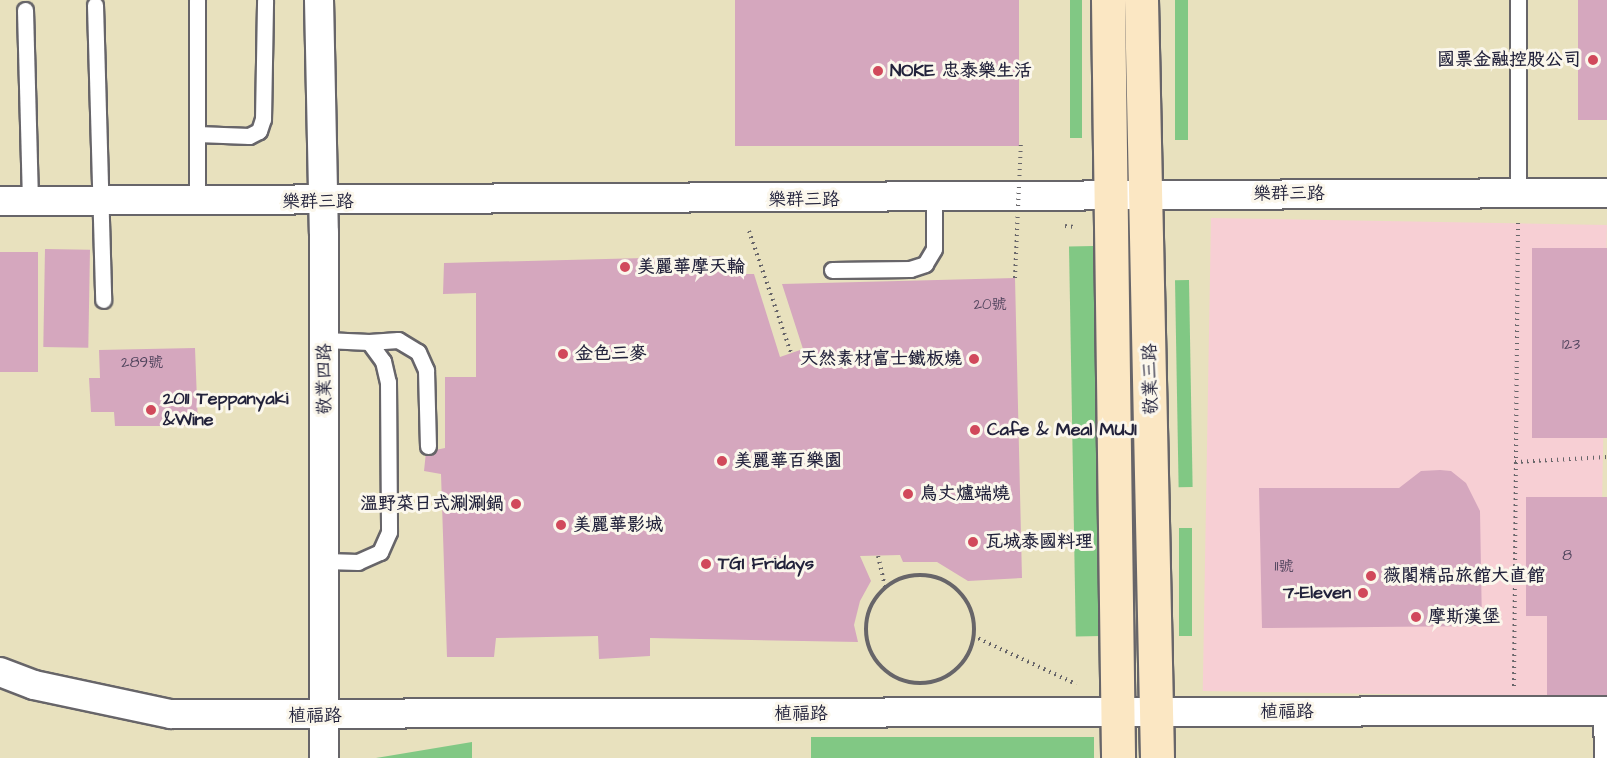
<!DOCTYPE html>
<meta charset="utf-8">
<style>
body{margin:0}
#map{position:relative;width:1607px;height:758px;overflow:hidden;background:#e8e1be;font-family:"Architects Daughter","LXGW WenKai TC",sans-serif}
div>[style]{position:absolute}
[style*='--x']{left:calc(var(--x)*1px);top:calc(var(--y)*1px);width:calc(var(--w)*1px);rotate:calc(var(--a)*1deg)}
.built>*{inset:0;background:#f7cfd4;transform-origin:0 0}
.green>*{inset:0;background:#81c884;transform-origin:0 0}
.building>*{inset:0;background:#d5a7be;transform-origin:0 0}
.path>*{height:4px;margin-top:-2px;transform-origin:0;background:repeating-linear-gradient(90deg,#676569 0 1.5px,transparent 0 6px)}
.path>.ring{margin:-2px;padding:0;box-sizing:content-box;background:none;border:4px solid #676569;border-radius:50%}
.roads{filter:drop-shadow(2px 0 #676569) drop-shadow(-2px 0 #676569) drop-shadow(0 2px #676569) drop-shadow(0 -2px #676569)}
.lane>*{height:15px;margin:-7.5px;padding:0 7.5px;transform-origin:7.5px;border-radius:7.5px;background:#fff}
.street>*{height:28px;margin:-14px;padding:0 14px;transform-origin:14px;border-radius:14px;background:#fff}
.secondary>*{height:33px;margin:-16.5px;padding:0 16.5px;transform-origin:16.5px;border-radius:16.5px;background:#fbe7c3}
.path-bridge>*{height:4px;margin-top:-2px;transform-origin:0;background:repeating-linear-gradient(90deg,#676569 0 1.5px,transparent 0 6px)}
.dots>*{width:16px;height:16px;translate:-50% -50%;box-sizing:border-box;border:3px solid #fbf7ec;border-radius:50%}
span{translate:-50% -50%;white-space:nowrap;text-align:center;line-height:1.15;-webkit-text-stroke:6px #fbf7ec;paint-order:stroke}
.number-label{font-size:15px;color:#4f435c}
.number-label span{-webkit-text-stroke-width:0}
.poi-label{font-size:18px;color:#22223b;font-weight:700}
.right{translate:-100% -50%;text-align:right}
.left{translate:0 -50%;text-align:left}
.street-label{font-size:18px;color:#22223b}
</style>
<div id="map">
<div class="built">
<div style="left:1211px;top:218px;width:396px;height:473px;rotate:1deg"></div>
</div>
<div class="green">
<div style="left:1070px;top:0;width:12px;height:138px"></div>
<div style="left:1175px;top:0;width:13px;height:140px"></div>
<div style="left:1094px;top:246px;width:390px;height:25px;rotate:89deg"></div>
<div style="left:1189px;top:280px;width:207px;height:14px;rotate:89deg"></div>
<div style="left:1179px;top:528px;width:13px;height:108px"></div>
<div style="left:811px;top:737px;width:283px;height:21px"></div>
<div style="clip-path:polygon(472px 742px,472px 758px,376px 758px)"></div>
</div>
<div class="building">
<div style="left:735px;top:0;width:284px;height:146px"></div>
<div style="left:1578px;top:0;width:29px;height:120px"></div>
<div style="left:1607px;top:248px;width:190px;height:75px;rotate:90deg"></div>
<div style="left:45px;top:249px;width:45px;height:98px;rotate:1deg"></div>
<div style="left:0;top:252px;width:38px;height:120px"></div>
<div style="clip-path:polygon(723px 256px,723px 274px,754px 274px,780px 357px,803px 349px,782px 284px,1015px 278px,1022px 578px,968px 581px,937px 562px,903px 562px,900px 555px,860px 556px,871px 581px,860px 601px,854px 625px,858px 642px,650px 638px,650px 656px,599px 659px,598px 636px,496px 638px,494px 657px,447px 657px,441px 474px,424px 471px,426px 452px,445px 448px,445px 377px,476px 377px,476px 293px,443px 294px,444px 263px)"></div>
<div style="clip-path:polygon(195px 348px,198px 426px,115px 426px,114px 412px,91px 412px,89px 378px,100px 378px,99px 350px)"></div>
<div style="clip-path:polygon(1440px 470px,1451px 471px,1466px 483px,1480px 511px,1482px 626px,1262px 628px,1259px 488px,1399px 488px,1421px 471px)"></div>
<div style="clip-path:polygon(1526px 497px,1607px 497px,1607px 699px,1547px 699px,1547px 616px,1526px 616px)"></div>
</div>
<div class="path">
<div style="--x:1065;--y:226;--w:10;--a:6"></div>
<div style="--x:749;--y:231;--w:129;--a:71"></div>
<div style="--x:1515;--y:462;--w:92;--a:-3.1"></div>
<div style="--x:878;--y:556;--w:32;--a:77"></div>
<div class="ring" style="left:866px;top:575px;width:104px;height:104px"></div>
<div style="--x:973;--y:636;--w:114;--a:25"></div>
<div style="--x:1514;--y:686;--w:467;--a:-89.5"></div>
</div>
<div class="roads">
<div class="lane">
<div style="--x:95;--y:5;--w:295;--a:88.4"></div>
<div style="--x:25;--y:10;--w:191;--a:88.5"></div>
<div style="--x:197;--y:134;--w:52;--a:2.2"></div>
<div style="--x:249;--y:136;--w:11;--a:-27"></div>
<div style="--x:259;--y:131;--w:13;--a:-72"></div>
<div style="--x:263;--y:119;--w:119;--a:-89"></div>
<div style="--x:1518;--y:195;--w:195;--a:-90"></div>
<div style="--x:197;--y:201;--w:201;--a:-90"></div>
<div style="--x:832;--y:270;--w:78;--a:-0.7"></div>
<div style="--x:910;--y:269;--w:16;--a:-18"></div>
<div style="--x:925;--y:264;--w:17;--a:-59"></div>
<div style="--x:934;--y:249;--w:50;--a:-90"></div>
<div style="--x:325;--y:340;--w:44;--a:2.6"></div>
<div style="--x:369;--y:342;--w:24;--a:54"></div>
<div style="--x:383;--y:361;--w:22;--a:77"></div>
<div style="--x:388;--y:382;--w:150;--a:89.6"></div>
<div style="--x:389;--y:532;--w:22;--a:114"></div>
<div style="--x:380;--y:552;--w:24;--a:156"></div>
<div style="--x:358;--y:562;--w:32;--a:-178"></div>
<div style="--x:369;--y:342;--w:29;--a:-4"></div>
<div style="--x:398;--y:340;--w:23;--a:31"></div>
<div style="--x:418;--y:352;--w:20;--a:66"></div>
<div style="--x:426;--y:370;--w:76;--a:88.5"></div>
<div style="--x:1601;--y:711;--w:47;--a:88.8"></div>
</div>
<div class="street">
<div style="--x:319;--y:0;--w:233;--a:88.8"></div>
<div style="--x:324;--y:233;--w:525;--a:90"></div>
<div style="--x:0;--y:201;--w:1607;--a:-0.29"></div>
<div style="--x:0;--y:672;--w:36;--a:21"></div>
<div style="--x:34;--y:685;--w:140;--a:12"></div>
<div style="--x:171;--y:714;--w:1436;--a:-0.12"></div>
</div>
<div class="secondary">
<div style="--x:1108;--y:0;--w:758;--a:89.24"></div>
<div style="--x:1141;--y:0;--w:758;--a:88.79"></div>
</div>
</div>
<div class="path-bridge">
<div style="--x:1015;--y:278;--w:137;--a:-87.5"></div>
</div>
<div class="dots">
<div style="left:1593px;top:60px;background:#d1495b"></div>
<div style="left:878px;top:71px;background:#d1495b"></div>
<div style="left:625px;top:267px;background:#d1495b"></div>
<div style="left:563px;top:354px;background:#d1495b"></div>
<div style="left:974px;top:359px;background:#d1495b"></div>
<div style="left:151px;top:410px;background:#d1495b"></div>
<div style="left:975px;top:430px;background:#d1495b"></div>
<div style="left:722px;top:461px;background:#d1495b"></div>
<div style="left:908px;top:494px;background:#d1495b"></div>
<div style="left:516px;top:504px;background:#d1495b"></div>
<div style="left:561px;top:525px;background:#d1495b"></div>
<div style="left:973px;top:542px;background:#d1495b"></div>
<div style="left:706px;top:564px;background:#d1495b"></div>
<div style="left:1371px;top:576px;background:#d1495b"></div>
<div style="left:1363px;top:593px;background:#d1495b"></div>
<div style="left:1416px;top:617px;background:#d1495b"></div>
</div>
<div class="number-label">
<span style="left:990px;top:305px">20號</span>
<span style="left:1571px;top:345px">123</span>
<span style="left:142px;top:363px">289號</span>
<span style="left:1567px;top:556px">8</span>
<span style="left:1284px;top:567px">11號</span>
</div>
<div class="poi-label">
<span class="right" style="left:1581px;top:60px">國票金融控股公司</span>
<span class="left" style="left:890px;top:71px">NOKE 忠泰樂生活</span>
<span class="left" style="left:637px;top:267px">美麗華摩天輪</span>
<span class="left" style="left:575px;top:354px">金色三麥</span>
<span class="right" style="left:962px;top:359px">天然素材富士鐵板燒</span>
<span class="left" style="left:163px;top:410px">2011 Teppanyaki<br>&amp;Wine</span>
<span class="left" style="left:987px;top:430px">Cafe &amp; Meal MUJI</span>
<span class="left" style="left:734px;top:461px">美麗華百樂園</span>
<span class="left" style="left:920px;top:494px">鳥丈爐端燒</span>
<span class="right" style="left:504px;top:504px">溫野菜日式涮涮鍋</span>
<span class="left" style="left:573px;top:525px">美麗華影城</span>
<span class="left" style="left:985px;top:542px">瓦城泰國料理</span>
<span class="left" style="left:718px;top:564px">TGI Fridays</span>
<span class="left" style="left:1383px;top:576px">薇閣精品旅館大直館</span>
<span class="right" style="left:1351px;top:593px">7-Eleven</span>
<span class="left" style="left:1428px;top:617px">摩斯漢堡</span>
</div>
<div class="street-label">
<span style="left:1289px;top:194px">樂群三路</span>
<span style="left:804px;top:200px">樂群三路</span>
<span style="left:318px;top:202px">樂群三路</span>
<span style="left:325px;top:379px;rotate:-90deg">敬業四路</span>
<span style="left:1151px;top:379px;rotate:-91deg">敬業三路</span>
<span style="left:1287px;top:712px">植福路</span>
<span style="left:801px;top:714px">植福路</span>
<span style="left:315px;top:716px">植福路</span>
</div>
</div>
